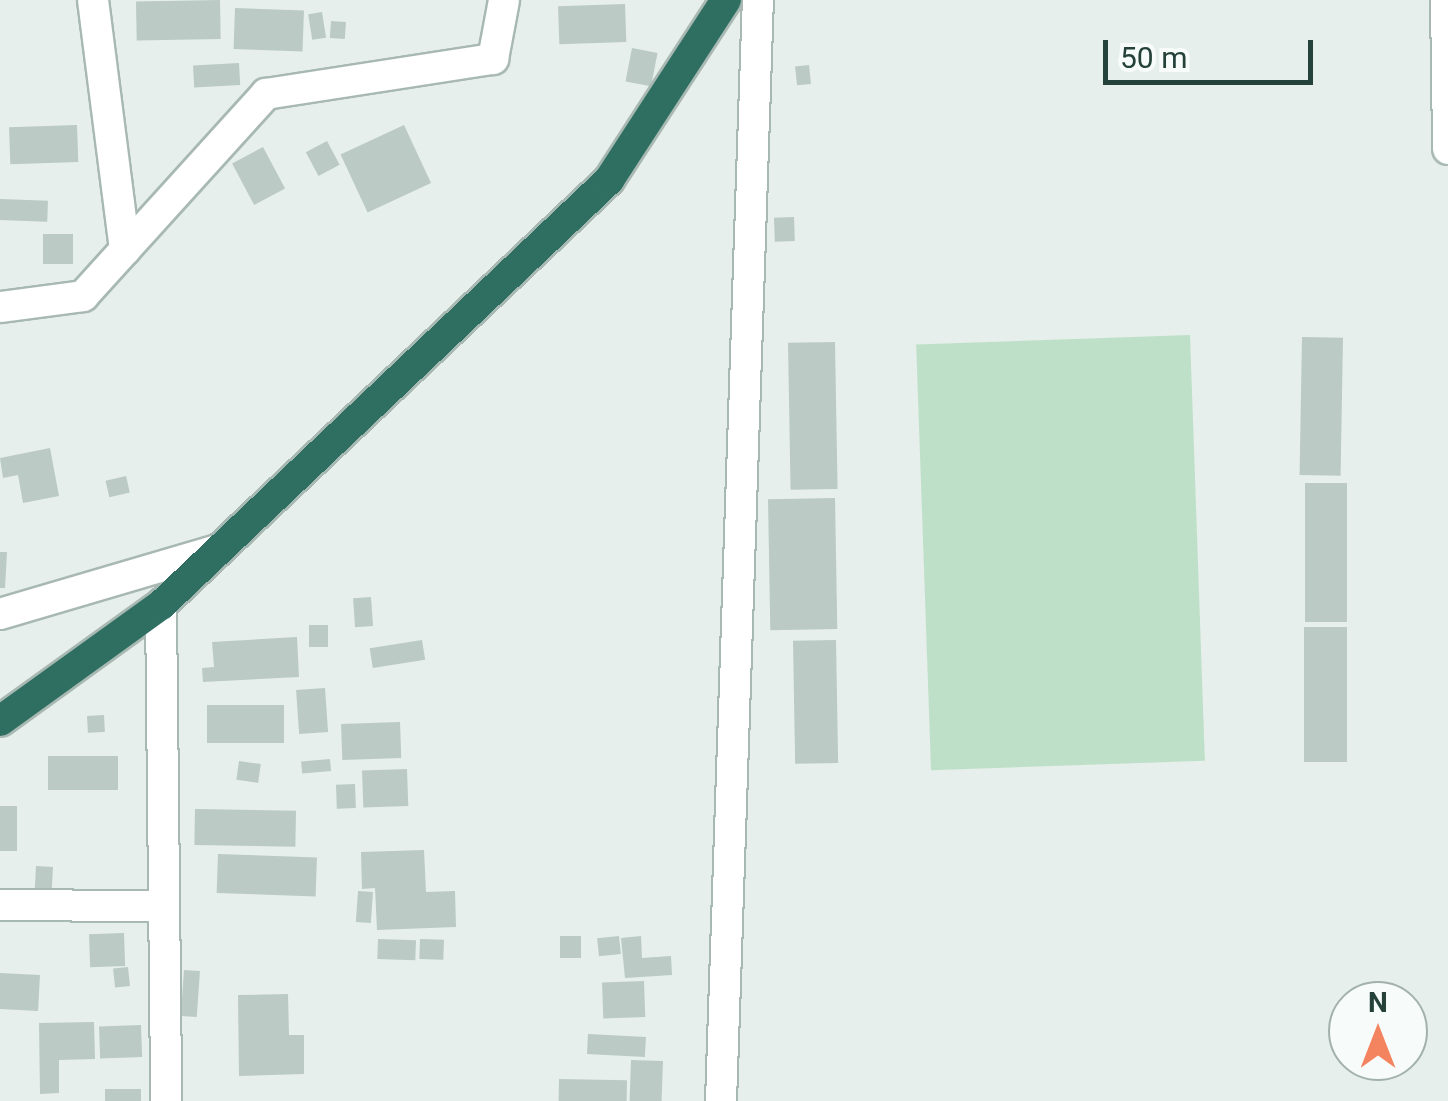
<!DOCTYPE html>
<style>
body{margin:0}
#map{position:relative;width:1448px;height:1101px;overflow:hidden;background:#e6efeb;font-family:Roboto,sans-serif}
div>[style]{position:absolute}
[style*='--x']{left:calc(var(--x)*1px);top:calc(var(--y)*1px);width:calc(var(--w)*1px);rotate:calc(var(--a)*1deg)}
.green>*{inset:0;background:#bfe0c8;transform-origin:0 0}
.building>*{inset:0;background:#bbcac4;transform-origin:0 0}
.roads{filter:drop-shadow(2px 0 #a8b8b2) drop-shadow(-2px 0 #a8b8b2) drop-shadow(0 2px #a8b8b2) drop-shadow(0 -2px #a8b8b2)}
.minor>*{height:30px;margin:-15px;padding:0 15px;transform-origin:15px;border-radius:15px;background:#fff}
.highway>*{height:30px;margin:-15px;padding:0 15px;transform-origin:15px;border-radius:15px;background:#2f6f62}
span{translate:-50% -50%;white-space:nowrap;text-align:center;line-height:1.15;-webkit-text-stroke:9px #f7fbf9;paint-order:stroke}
.north{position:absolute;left:1328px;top:981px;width:100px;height:100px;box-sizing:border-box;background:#f7fbf9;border:2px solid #a3b1ad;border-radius:50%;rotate:0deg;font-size:28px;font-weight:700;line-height:40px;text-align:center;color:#24423a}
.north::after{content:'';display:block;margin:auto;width:35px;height:45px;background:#f4845f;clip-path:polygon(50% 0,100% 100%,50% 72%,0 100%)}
.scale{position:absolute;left:1103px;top:40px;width:210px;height:45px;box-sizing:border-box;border:5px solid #24423a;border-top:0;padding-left:12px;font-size:30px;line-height:35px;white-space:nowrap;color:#24423a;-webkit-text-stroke:8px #f7fbf9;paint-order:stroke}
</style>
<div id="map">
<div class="green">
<div style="left:1190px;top:335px;width:426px;height:274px;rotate:88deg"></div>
</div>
<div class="building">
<div style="left:220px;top:0;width:39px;height:84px;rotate:89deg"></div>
<div style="left:625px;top:4px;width:38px;height:67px;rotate:88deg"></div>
<div style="left:235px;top:8px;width:69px;height:41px;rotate:2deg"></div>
<div style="left:322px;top:12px;width:26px;height:14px;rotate:81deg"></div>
<div style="left:331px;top:21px;width:15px;height:17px;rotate:4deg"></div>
<div style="left:632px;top:48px;width:26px;height:34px;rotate:11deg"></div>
<div style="left:239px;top:63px;width:22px;height:46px;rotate:87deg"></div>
<div style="left:809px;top:65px;width:19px;height:14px;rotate:84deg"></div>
<div style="left:77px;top:125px;width:37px;height:68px;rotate:88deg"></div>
<div style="left:404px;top:125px;width:64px;height:70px;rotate:65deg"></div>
<div style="left:327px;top:141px;width:27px;height:24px;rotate:62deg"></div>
<div style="left:263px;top:147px;width:47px;height:35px;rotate:62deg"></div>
<div style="left:0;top:199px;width:48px;height:21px;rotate:2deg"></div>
<div style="left:794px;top:217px;width:24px;height:20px;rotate:88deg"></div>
<div style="left:43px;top:234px;width:30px;height:30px"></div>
<div style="left:1302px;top:337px;width:41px;height:138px;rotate:1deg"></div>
<div style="left:835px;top:342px;width:147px;height:47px;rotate:89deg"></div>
<div style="clip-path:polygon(50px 448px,59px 496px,23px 503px,18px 475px,3px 478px,0 458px)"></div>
<div style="left:126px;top:476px;width:17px;height:21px;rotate:77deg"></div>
<div style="left:1305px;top:483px;width:42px;height:139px"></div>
<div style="left:835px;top:498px;width:131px;height:67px;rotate:89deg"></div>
<div style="clip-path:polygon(0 552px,7px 552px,5px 588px,0 588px)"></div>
<div style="left:371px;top:597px;width:29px;height:18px;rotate:86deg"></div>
<div style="left:309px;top:625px;width:19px;height:22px"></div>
<div style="left:1304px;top:627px;width:43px;height:135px"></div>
<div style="clip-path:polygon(297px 637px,299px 677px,203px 682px,202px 668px,214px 667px,212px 642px)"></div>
<div style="left:422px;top:640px;width:20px;height:53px;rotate:81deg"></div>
<div style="left:836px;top:640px;width:123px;height:43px;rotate:89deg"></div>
<div style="left:325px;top:688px;width:44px;height:29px;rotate:86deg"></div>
<div style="left:207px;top:705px;width:77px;height:38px"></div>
<div style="left:104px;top:715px;width:17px;height:17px;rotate:87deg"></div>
<div style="left:400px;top:722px;width:36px;height:59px;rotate:88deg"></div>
<div style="left:48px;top:756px;width:70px;height:34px"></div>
<div style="left:330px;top:759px;width:12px;height:29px;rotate:85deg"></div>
<div style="left:239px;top:761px;width:22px;height:19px;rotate:8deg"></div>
<div style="left:407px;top:769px;width:37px;height:45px;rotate:88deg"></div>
<div style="left:355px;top:784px;width:24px;height:19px;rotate:88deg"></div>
<div style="left:0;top:806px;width:17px;height:45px"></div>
<div style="left:195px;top:809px;width:101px;height:36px;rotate:1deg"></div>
<div style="clip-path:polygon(424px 850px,426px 892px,455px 891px,456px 927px,377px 930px,375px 888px,362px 889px,361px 852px)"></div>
<div style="left:218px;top:854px;width:99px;height:39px;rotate:2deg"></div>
<div style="left:36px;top:866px;width:17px;height:25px;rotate:3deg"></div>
<div style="left:358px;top:891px;width:15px;height:31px;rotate:4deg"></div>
<div style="left:124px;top:933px;width:33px;height:35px;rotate:88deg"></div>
<div style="left:560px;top:936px;width:21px;height:22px"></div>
<div style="left:619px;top:936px;width:18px;height:22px;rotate:84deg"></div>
<div style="clip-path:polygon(641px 936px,642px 958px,671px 956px,672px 975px,625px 978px,621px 938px)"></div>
<div style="left:378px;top:939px;width:38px;height:20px;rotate:2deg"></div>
<div style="left:420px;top:939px;width:24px;height:20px;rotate:2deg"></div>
<div style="left:128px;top:967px;width:19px;height:15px;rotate:84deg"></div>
<div style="left:184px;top:970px;width:16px;height:46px;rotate:4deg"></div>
<div style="left:0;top:973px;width:40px;height:36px;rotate:3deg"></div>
<div style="left:644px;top:981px;width:36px;height:42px;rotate:88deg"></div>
<div style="clip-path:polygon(288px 994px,289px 1035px,304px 1035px,304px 1074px,239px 1076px,238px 995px)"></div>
<div style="clip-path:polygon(94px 1022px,95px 1059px,59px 1060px,59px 1093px,40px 1094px,39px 1023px)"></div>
<div style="left:141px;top:1025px;width:32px;height:42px;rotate:88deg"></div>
<div style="left:588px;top:1034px;width:58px;height:20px;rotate:3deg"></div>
<div style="left:631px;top:1060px;width:32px;height:41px;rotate:2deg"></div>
<div style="left:559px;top:1079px;width:68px;height:22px;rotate:1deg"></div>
<div style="left:105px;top:1089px;width:36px;height:12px"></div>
</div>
<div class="roads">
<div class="minor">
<div style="--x:93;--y:0;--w:252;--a:82.7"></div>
<div style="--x:1446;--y:0;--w:149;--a:89.2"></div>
<div style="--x:0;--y:307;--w:84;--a:-7.5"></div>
<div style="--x:83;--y:296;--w:273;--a:-47.8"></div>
<div style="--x:266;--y:94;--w:230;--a:-8.8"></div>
<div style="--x:493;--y:59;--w:60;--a:-79.4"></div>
<div style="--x:161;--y:605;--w:496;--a:89.4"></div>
<div style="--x:0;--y:614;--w:227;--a:-16.4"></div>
<div style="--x:0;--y:905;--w:163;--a:0.4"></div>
<div style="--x:721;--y:1101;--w:1102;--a:-88.08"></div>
</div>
<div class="highway">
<div style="--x:0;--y:721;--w:198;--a:-35.8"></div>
<div style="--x:161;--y:605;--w:618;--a:-43.49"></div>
<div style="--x:609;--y:180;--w:215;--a:-57"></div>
</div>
</div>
<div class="north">N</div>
<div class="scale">50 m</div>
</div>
